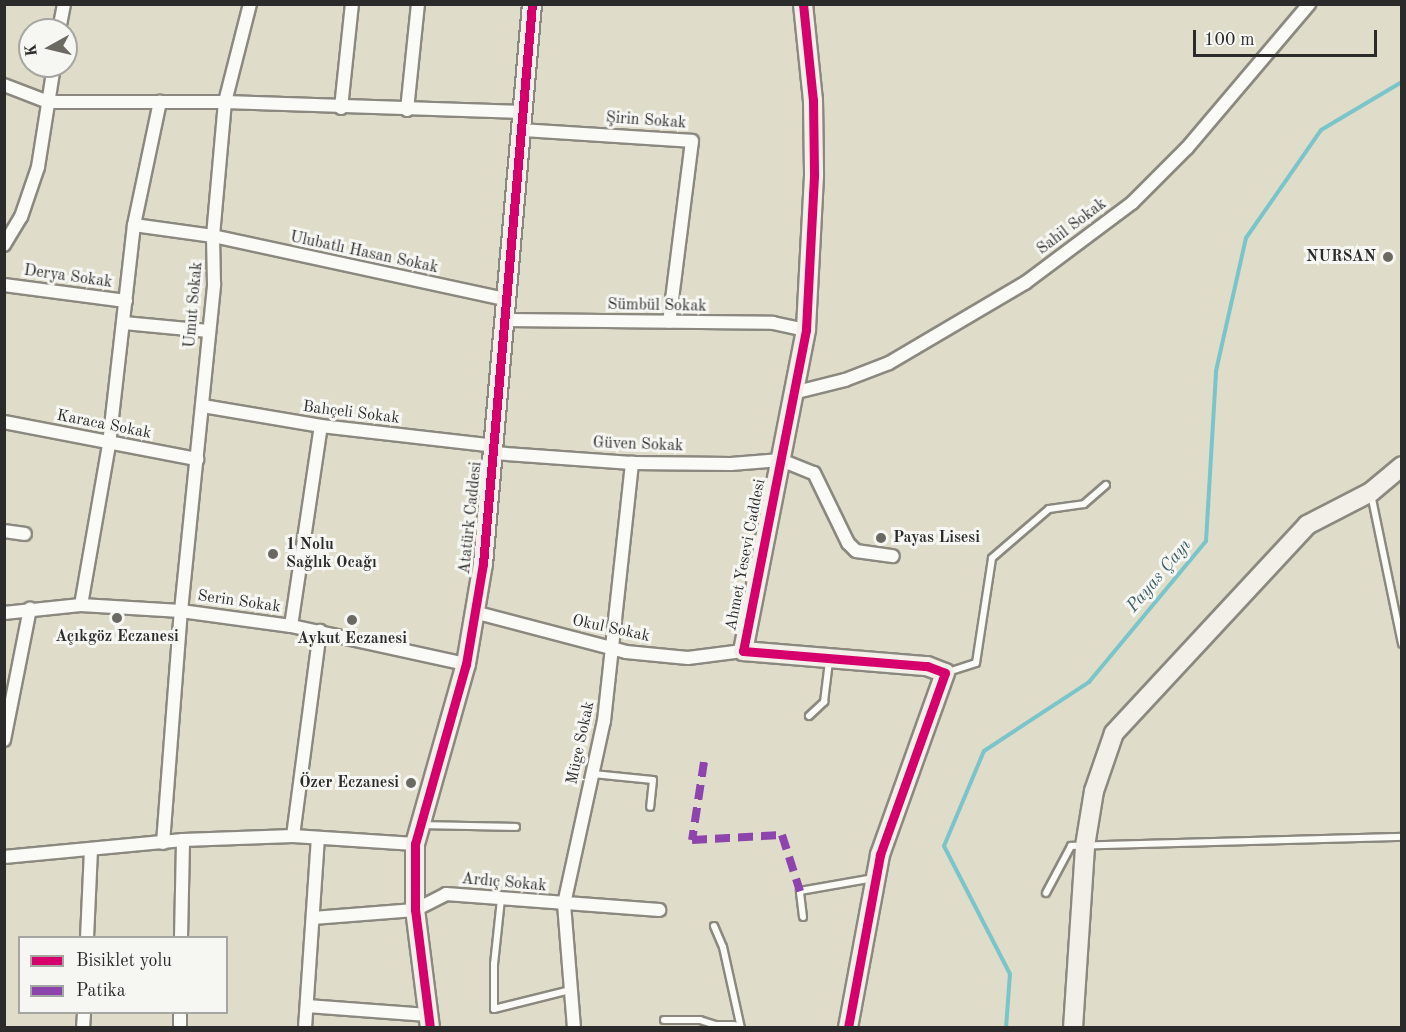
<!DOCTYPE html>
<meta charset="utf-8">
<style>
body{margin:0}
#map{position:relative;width:1406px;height:1032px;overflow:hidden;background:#dfdcc9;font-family:"Old Standard TT",serif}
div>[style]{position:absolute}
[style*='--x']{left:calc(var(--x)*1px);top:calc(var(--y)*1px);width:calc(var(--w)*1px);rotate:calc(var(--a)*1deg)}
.stream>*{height:4px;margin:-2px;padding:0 2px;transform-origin:2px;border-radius:2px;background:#7ac5ca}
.roads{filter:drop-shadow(2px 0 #8b897f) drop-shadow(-2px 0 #8b897f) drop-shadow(0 2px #8b897f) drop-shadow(0 -2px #8b897f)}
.lane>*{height:6px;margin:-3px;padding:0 3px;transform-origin:3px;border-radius:3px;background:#fafaf7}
.street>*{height:12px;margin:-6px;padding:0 6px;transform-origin:6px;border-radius:6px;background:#fafaf7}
.secondary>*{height:18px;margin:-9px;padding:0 9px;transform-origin:9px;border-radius:9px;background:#f2f0e8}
.quiet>*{height:8px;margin-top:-4px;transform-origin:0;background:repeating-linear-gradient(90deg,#8e44ad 0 15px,transparent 0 23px)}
.cycleway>*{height:9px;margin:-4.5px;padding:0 4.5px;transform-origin:4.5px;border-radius:4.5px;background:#d6006c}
.dots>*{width:16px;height:16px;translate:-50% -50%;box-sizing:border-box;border:3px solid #f6f6f2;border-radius:50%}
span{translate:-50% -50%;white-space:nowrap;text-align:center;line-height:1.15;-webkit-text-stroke:6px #f6f6f2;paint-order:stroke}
.street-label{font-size:16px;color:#2b2b2b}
.poi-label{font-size:16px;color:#2b2b2b;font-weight:700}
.right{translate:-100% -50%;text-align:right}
.left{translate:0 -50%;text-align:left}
.water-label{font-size:18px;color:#385d63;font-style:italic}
.frame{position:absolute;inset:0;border:6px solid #2b2b2b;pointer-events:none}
.legend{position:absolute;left:18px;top:936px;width:210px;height:78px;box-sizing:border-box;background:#f6f6f2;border:2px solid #a5a5a2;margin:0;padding:8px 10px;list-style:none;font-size:18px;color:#2b2b2b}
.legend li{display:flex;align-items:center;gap:12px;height:30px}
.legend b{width:30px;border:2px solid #a5a5a2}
.north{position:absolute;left:18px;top:18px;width:60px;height:60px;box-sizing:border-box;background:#f6f6f2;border:2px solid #a5a5a2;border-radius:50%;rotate:262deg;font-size:16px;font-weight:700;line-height:24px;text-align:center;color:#2b2b2b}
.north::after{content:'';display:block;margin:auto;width:21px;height:27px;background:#6a6962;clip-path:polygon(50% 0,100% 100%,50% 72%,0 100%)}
.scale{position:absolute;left:1193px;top:30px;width:184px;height:27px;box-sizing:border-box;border:3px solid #2b2b2b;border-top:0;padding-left:8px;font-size:18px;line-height:21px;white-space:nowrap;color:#2b2b2b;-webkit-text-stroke:4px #f6f6f2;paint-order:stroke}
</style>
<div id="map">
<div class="stream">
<div style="--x:1006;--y:1028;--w:54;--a:-85.8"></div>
<div style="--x:1010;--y:974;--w:144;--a:-117.3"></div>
<div style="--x:944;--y:846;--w:103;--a:-67.2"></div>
<div style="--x:984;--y:751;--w:126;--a:-33.3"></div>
<div style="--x:1089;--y:682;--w:183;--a:-50.3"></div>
<div style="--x:1206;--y:541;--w:170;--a:-86.6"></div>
<div style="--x:1216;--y:371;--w:136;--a:-77.3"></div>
<div style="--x:1246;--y:238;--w:131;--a:-55.2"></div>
<div style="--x:1321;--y:130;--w:94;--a:-30.7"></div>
</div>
<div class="roads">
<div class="lane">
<div style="--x:1371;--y:494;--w:153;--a:78.3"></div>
<div style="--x:948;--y:672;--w:29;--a:-18"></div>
<div style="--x:976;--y:663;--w:106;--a:-81.3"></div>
<div style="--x:992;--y:558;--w:75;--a:-40.7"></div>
<div style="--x:1049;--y:509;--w:35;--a:-8"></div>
<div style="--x:1084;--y:504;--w:29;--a:-41"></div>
<div style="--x:809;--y:716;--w:21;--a:-43"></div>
<div style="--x:824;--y:702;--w:41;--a:-83"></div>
<div style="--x:593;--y:774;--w:60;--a:5.7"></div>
<div style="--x:653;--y:780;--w:27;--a:96"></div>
<div style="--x:422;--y:825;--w:94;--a:1.2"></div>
<div style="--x:1046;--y:893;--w:53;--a:-62"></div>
<div style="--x:1071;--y:846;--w:331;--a:-1.6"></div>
<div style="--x:501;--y:899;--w:65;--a:96.1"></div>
<div style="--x:494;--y:964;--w:45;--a:90"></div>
<div style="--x:494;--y:1009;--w:78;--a:-14"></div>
<div style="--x:803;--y:917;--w:26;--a:-97"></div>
<div style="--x:800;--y:891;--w:75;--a:-10"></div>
<div style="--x:714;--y:926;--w:23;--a:67"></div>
<div style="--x:723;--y:947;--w:83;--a:77.5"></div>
<div style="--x:664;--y:1020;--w:36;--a:0"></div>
<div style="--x:700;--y:1020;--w:19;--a:18"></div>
</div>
<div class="street">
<div style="--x:59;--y:30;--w:26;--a:-79"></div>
<div style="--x:4;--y:85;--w:47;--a:21.1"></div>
<div style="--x:48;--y:102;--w:177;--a:0"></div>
<div style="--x:225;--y:102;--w:298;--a:1.9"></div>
<div style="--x:341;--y:108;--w:105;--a:-84"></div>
<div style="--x:407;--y:110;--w:107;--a:-84.1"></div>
<div style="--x:522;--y:130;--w:170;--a:3.7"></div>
<div style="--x:692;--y:141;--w:182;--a:97.2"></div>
<div style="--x:134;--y:225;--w:80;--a:7.9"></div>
<div style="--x:213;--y:236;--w:302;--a:12.2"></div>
<div style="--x:4;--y:245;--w:33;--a:-59"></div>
<div style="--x:21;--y:217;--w:53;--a:-71.2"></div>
<div style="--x:38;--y:167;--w:102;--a:-81"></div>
<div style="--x:4;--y:285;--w:123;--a:7.5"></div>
<div style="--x:506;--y:320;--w:267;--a:0.6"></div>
<div style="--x:773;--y:323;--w:34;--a:12"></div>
<div style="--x:124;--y:323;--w:85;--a:5.4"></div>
<div style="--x:793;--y:393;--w:54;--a:-14"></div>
<div style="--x:845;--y:380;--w:47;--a:-21.1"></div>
<div style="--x:889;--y:363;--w:158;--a:-30.5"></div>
<div style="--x:1025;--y:283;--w:134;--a:-36.8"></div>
<div style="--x:1132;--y:203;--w:78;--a:-45"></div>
<div style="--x:1187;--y:148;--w:189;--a:-49.7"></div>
<div style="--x:203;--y:406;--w:120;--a:9.6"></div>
<div style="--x:321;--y:426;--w:176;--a:6.5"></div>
<div style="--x:4;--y:422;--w:197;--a:10.9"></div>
<div style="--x:493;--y:453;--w:139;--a:4.1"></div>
<div style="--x:632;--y:463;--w:99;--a:0.6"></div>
<div style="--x:731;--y:464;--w:50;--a:-4.6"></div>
<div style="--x:781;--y:460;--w:35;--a:22"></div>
<div style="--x:814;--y:473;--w:78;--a:64.1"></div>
<div style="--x:848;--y:543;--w:11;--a:45"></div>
<div style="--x:856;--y:551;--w:37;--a:8"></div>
<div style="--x:4;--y:531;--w:21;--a:8"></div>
<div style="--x:81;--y:605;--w:163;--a:-80.1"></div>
<div style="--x:109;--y:444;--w:220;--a:-83.5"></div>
<div style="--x:134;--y:225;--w:126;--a:-78.1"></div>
<div style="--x:474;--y:612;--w:157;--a:14.7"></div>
<div style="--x:626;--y:652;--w:62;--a:5.5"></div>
<div style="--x:688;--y:658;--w:55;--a:-7.3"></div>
<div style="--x:4;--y:613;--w:77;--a:-5.9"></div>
<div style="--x:81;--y:605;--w:100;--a:3.4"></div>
<div style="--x:181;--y:611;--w:111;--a:7.8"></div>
<div style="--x:291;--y:626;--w:179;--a:12.3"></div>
<div style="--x:291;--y:626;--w:202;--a:-81.5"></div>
<div style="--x:4;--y:740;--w:134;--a:-78.8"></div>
<div style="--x:293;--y:836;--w:207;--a:-82.5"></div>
<div style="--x:163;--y:843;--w:233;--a:-85.6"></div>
<div style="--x:181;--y:611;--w:329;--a:-84.2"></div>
<div style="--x:214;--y:284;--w:48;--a:-91.2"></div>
<div style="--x:213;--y:236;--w:135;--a:-84.9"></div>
<div style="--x:225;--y:102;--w:101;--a:-75.7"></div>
<div style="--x:4;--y:857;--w:180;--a:-5.4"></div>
<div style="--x:183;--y:840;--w:110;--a:-2.1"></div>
<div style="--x:293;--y:836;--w:122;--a:3.8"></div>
<div style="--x:313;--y:918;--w:102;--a:-4.5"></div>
<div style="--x:415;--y:910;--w:35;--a:-27"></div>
<div style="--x:446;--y:894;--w:214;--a:4.3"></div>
<div style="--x:87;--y:938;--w:89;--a:-87.4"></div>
<div style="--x:181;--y:938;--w:98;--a:-88.8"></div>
<div style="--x:307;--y:1006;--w:121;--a:4.3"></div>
<div style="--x:83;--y:1028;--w:16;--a:-86"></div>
<div style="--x:180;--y:1028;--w:16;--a:-90"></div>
<div style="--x:305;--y:1028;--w:190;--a:-86.1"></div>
<div style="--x:574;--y:1028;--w:124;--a:-94.6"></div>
<div style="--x:564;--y:904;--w:187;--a:-77.7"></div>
<div style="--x:604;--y:721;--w:260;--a:-83.8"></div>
<div style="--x:718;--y:1028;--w:16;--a:0"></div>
</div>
<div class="secondary">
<div style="--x:803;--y:4;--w:97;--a:84.1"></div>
<div style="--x:813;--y:100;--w:76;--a:89.2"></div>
<div style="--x:814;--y:176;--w:154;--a:93"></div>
<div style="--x:806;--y:330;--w:327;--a:101.1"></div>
<div style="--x:743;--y:651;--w:185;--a:4.7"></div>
<div style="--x:927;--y:666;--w:19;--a:21"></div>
<div style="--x:945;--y:673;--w:193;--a:109.7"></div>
<div style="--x:880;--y:855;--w:176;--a:100.5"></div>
<div style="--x:430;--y:1028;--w:119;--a:-97.2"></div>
<div style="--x:415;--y:910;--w:66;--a:-90"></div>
<div style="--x:415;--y:844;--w:187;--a:-74.2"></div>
<div style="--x:466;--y:664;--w:101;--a:-80.4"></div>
<div style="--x:483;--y:564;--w:562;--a:-85"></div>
<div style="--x:1073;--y:1028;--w:182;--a:-86.2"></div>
<div style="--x:1085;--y:846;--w:56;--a:-80.7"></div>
<div style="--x:1094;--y:791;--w:61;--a:-71"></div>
<div style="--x:1114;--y:733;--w:284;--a:-47.1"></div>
<div style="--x:1307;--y:525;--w:72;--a:-27.3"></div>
<div style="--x:1371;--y:492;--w:40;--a:-40"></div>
</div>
</div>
<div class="quiet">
<div style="--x:704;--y:762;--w:79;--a:98.7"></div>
<div style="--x:692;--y:840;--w:90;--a:-3.2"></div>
<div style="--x:782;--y:835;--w:59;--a:72.2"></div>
</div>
<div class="cycleway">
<div style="--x:803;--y:4;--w:97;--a:84.1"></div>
<div style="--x:813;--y:100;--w:76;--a:89.2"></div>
<div style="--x:814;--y:176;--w:154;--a:93"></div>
<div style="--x:806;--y:330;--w:327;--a:101.1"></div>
<div style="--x:743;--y:651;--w:185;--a:4.7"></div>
<div style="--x:927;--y:666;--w:19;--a:21"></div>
<div style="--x:945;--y:673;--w:193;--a:109.7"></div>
<div style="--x:880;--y:855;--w:176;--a:100.5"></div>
<div style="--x:430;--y:1028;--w:119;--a:-97.2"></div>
<div style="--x:415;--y:910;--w:66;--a:-90"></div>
<div style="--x:415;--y:844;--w:187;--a:-74.2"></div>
<div style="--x:466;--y:664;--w:101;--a:-80.4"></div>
<div style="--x:483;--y:564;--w:562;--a:-85"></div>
</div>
<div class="dots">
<div style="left:1388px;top:257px;background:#6a6962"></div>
<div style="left:881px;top:538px;background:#6a6962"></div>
<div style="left:273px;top:554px;background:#6a6962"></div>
<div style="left:117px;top:618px;background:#6a6962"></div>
<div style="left:352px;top:620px;background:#6a6962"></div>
<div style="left:411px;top:783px;background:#6a6962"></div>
</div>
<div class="street-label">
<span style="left:646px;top:121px;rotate:4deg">Şirin Sokak</span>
<span style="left:1072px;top:227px;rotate:-37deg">Sahil Sokak</span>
<span style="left:364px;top:253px;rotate:12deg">Ulubatlı Hasan Sokak</span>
<span style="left:68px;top:277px;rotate:8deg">Derya Sokak</span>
<span style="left:194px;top:305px;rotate:-85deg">Umut Sokak</span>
<span style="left:657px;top:306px;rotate:1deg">Sümbül Sokak</span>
<span style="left:351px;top:413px;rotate:7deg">Bahçeli Sokak</span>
<span style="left:104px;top:425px;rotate:11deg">Karaca Sokak</span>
<span style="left:638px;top:445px;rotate:2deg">Güven Sokak</span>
<span style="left:471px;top:518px;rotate:-84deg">Atatürk Caddesi</span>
<span style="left:746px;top:555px;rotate:-79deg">Ahmet Yesevi Caddesi</span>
<span style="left:239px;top:602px;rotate:8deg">Serin Sokak</span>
<span style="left:611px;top:629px;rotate:12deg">Okul Sokak</span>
<span style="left:581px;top:743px;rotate:-78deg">Müge Sokak</span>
<span style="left:504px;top:883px;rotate:5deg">Ardıç Sokak</span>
</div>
<div class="poi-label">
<span class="right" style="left:1376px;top:257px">NURSAN</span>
<span class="left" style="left:893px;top:538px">Payas Lisesi</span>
<span class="left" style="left:286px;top:554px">1 Nolu<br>Sağlık Ocağı</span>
<span style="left:117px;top:637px">Açıkgöz Eczanesi</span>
<span style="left:352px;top:639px">Aykut Eczanesi</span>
<span class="right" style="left:399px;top:783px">Özer Eczanesi</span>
</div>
<div class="water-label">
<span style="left:1159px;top:576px;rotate:-50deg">Payas Çayı</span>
</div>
<div class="frame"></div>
<ul class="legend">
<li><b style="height:8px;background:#d6006c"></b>Bisiklet yolu</li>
<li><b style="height:8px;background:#8e44ad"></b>Patika</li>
</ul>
<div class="north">K</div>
<div class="scale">100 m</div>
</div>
